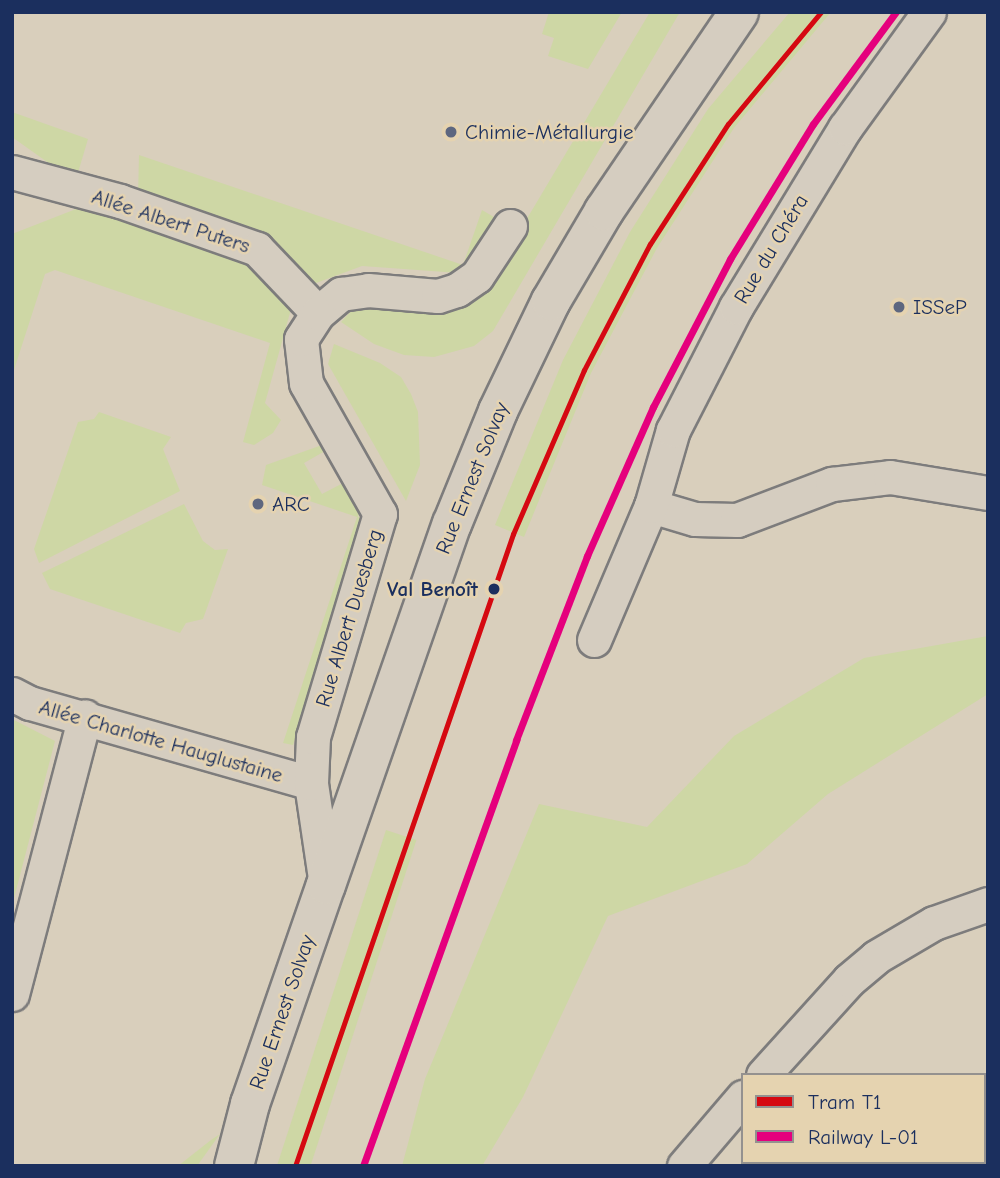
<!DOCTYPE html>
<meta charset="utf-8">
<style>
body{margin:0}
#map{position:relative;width:1000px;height:1178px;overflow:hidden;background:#d9cfbc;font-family:"Comic Neue",sans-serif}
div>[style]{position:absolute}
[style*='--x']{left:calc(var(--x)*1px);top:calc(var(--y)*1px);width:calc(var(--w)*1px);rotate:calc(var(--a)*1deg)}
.green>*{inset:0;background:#ced7a5;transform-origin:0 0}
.roads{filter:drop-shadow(2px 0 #7d7c7c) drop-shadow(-2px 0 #7d7c7c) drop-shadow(0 2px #7d7c7c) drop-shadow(0 -2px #7d7c7c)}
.street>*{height:33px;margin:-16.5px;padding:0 16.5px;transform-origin:16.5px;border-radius:16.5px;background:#d5cdc0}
.secondary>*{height:38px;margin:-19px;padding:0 19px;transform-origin:19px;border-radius:19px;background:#d5cdc0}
.rail-1>*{height:7px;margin:-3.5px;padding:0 3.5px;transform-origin:3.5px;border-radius:3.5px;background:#e5007d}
.tram-1>*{height:5px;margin:-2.5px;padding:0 2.5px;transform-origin:2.5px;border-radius:2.5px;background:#d50911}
.dots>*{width:19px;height:19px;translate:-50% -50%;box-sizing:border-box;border:4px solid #e5d3b0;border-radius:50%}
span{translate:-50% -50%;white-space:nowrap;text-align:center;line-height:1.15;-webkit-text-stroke:5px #e5d3b0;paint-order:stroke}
.poi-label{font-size:21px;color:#1b2f5e}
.left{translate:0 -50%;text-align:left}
.street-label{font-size:21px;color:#1b2f5e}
.stop-label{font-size:21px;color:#1b2f5e;font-weight:700}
.right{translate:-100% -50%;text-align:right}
.frame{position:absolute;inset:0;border:14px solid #1b2f5e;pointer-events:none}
.legend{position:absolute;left:741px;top:1073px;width:245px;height:91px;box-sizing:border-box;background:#e5d3b0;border:2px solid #94918f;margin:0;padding:9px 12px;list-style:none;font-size:21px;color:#1b2f5e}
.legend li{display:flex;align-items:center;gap:14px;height:35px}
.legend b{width:35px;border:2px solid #94918f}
</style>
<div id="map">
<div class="green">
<div style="clip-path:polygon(549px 12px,622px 12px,588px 69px,548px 56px,554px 38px,542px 34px)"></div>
<div style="clip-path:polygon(650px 12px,680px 12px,493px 331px,474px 346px,434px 357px,404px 355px,374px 344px,341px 322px,354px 308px,488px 284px)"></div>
<div style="clip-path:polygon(790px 12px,831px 12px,734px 128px,657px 248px,591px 373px,524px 537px,495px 525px,563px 360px,630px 232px,708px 109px)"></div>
<div style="clip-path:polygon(12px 112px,88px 139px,77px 176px,57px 169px,12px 137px)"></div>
<div style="clip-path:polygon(139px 155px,463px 265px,482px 210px,499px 220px,459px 273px,362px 266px,308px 286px,138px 197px)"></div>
<div style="clip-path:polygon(76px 209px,117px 210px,249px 255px,293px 302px,265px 403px,281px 420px,273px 433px,254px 445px,243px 442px,270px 343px,55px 270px,45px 274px,12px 376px,12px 234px)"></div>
<div style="clip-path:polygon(334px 344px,380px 363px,401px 377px,411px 394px,418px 412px,420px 465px,406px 501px,328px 364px)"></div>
<div style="clip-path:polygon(99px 412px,171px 437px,163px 449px,180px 491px,39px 563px,34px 549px,78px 422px,94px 419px)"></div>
<div style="clip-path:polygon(322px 445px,325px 451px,304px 463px,322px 494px,345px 482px,360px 511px,358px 517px,366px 519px,293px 745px,283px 743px,357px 517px,262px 485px,266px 465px)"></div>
<div style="clip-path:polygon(184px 504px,203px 541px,215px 550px,228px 549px,203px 619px,186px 623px,180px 633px,50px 589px,42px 573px)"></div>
<div style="clip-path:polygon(988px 636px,988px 694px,828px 794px,747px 864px,608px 916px,523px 1097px,482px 1166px,402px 1166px,425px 1079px,539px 804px,647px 827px,734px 736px,864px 658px)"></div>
<div style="clip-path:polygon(12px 719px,55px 741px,12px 906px)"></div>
<div style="left:386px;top:830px;width:32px;height:355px;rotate:18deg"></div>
<div style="clip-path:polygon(220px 1134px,197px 1166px,178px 1166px,211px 1140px)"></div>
</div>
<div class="roads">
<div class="street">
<div style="--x:12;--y:172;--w:112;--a:15"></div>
<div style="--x:120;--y:201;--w:145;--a:19.3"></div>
<div style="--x:257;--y:249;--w:88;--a:46.4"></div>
<div style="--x:651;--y:506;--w:46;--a:16.5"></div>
<div style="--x:695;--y:519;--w:42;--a:1.4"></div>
<div style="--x:737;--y:520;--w:102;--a:-20.8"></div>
<div style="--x:832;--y:484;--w:58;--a:-6.9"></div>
<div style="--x:890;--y:477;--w:99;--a:9.3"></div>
<div style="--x:594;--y:640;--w:146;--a:-67"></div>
<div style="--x:651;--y:506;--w:79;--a:-73.9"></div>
<div style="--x:673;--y:430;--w:138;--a:-62.9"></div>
<div style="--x:736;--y:307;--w:210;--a:-58.7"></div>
<div style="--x:845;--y:128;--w:143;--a:-54.1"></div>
<div style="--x:12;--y:694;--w:20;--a:27"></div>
<div style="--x:30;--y:703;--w:292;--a:15.9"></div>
<div style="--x:326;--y:885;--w:103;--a:-98.4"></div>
<div style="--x:311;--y:783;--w:46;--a:-87.5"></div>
<div style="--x:313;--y:737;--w:233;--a:-73.3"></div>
<div style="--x:380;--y:514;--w:150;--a:-119.5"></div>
<div style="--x:306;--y:383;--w:44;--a:-96.5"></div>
<div style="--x:301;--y:339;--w:31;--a:-57"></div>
<div style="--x:318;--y:313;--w:30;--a:-40"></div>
<div style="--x:341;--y:294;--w:27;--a:-8"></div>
<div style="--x:368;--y:290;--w:70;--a:4.9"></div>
<div style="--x:438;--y:296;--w:20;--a:-18"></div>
<div style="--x:457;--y:290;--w:24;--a:-35"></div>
<div style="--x:477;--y:276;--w:60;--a:-56.6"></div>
<div style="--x:12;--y:994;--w:287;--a:-75.3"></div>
<div style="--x:763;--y:1075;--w:128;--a:-47.8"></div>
<div style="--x:849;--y:980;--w:35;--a:-40"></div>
<div style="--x:876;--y:957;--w:67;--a:-30.4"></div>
<div style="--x:934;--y:923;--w:57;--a:-19.4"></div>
<div style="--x:684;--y:1166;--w:91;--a:-49.5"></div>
</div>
<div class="secondary">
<div style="--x:234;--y:1166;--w:64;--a:-75.5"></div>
<div style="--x:250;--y:1104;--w:232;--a:-70.9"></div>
<div style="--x:326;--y:885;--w:382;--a:-70.8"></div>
<div style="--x:452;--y:524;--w:122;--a:-67.8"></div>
<div style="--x:498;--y:411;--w:122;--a:-64.3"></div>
<div style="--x:551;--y:301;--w:104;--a:-59.5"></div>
<div style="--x:604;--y:211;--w:240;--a:-55.8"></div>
</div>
</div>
<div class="rail-1">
<div style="--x:363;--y:1166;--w:453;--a:-70.2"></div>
<div style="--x:516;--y:740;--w:197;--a:-68.9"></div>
<div style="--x:587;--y:556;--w:163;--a:-66.1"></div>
<div style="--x:653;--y:407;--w:167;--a:-62.5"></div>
<div style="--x:730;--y:259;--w:158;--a:-58.4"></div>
<div style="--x:813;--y:124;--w:139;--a:-53.5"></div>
</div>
<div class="tram-1">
<div style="--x:295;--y:1166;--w:669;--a:-70.97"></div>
<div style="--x:513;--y:534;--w:179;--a:-66.6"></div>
<div style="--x:584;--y:370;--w:142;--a:-62.4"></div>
<div style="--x:650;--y:244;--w:143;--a:-57"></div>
<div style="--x:728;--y:124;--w:146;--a:-50.3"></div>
</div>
<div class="dots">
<div style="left:451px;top:132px;background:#5e677f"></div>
<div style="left:899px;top:307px;background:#5e677f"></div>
<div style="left:258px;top:504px;background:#5e677f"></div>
<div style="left:494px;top:589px;background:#1b2f5e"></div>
</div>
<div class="poi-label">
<span class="left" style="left:465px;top:132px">Chimie-Métallurgie</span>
<span class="left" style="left:913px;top:307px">ISSeP</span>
<span class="left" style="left:272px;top:504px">ARC</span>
</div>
<div class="street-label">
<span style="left:171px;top:221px;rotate:18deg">Allée Albert Puters</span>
<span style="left:771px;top:249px;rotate:-59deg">Rue du Chéra</span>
<span style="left:472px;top:478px;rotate:-68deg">Rue Ernest Solvay</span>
<span style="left:349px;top:618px;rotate:-73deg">Rue Albert Duesberg</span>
<span style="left:161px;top:741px;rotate:16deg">Allée Charlotte Hauglustaine</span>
<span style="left:282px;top:1012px;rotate:-71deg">Rue Ernest Solvay</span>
</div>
<div class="stop-label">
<span class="right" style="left:478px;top:589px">Val Benoît</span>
</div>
<div class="frame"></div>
<ul class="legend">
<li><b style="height:9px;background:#d50911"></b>Tram T1</li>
<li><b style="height:9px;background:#e5007d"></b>Railway L-01</li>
</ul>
</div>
